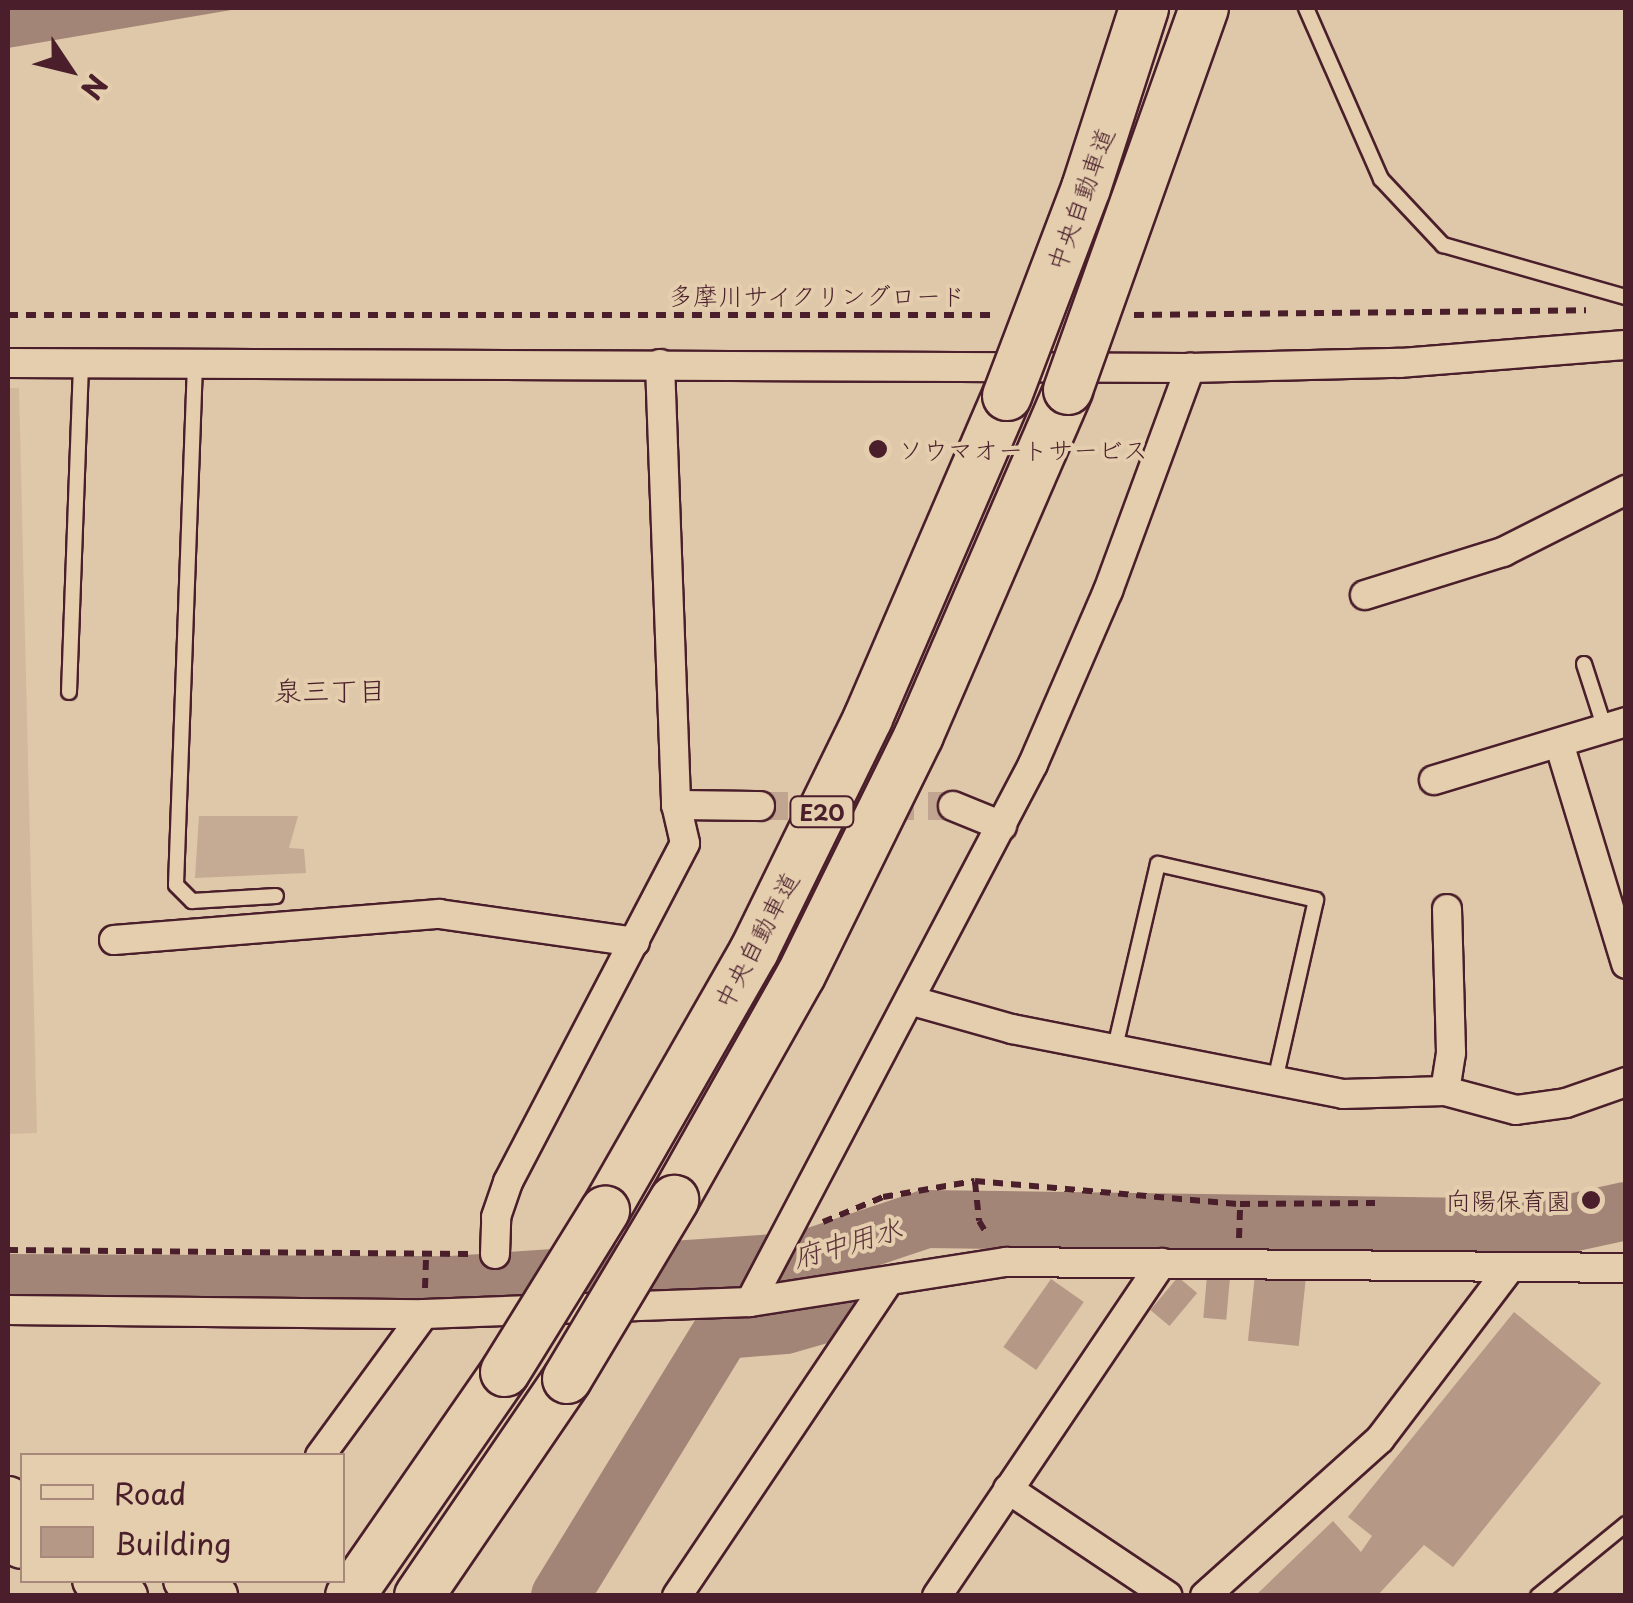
<!DOCTYPE html>
<meta charset="utf-8">
<style>
body{margin:0}
#map{position:relative;width:1633px;height:1603px;overflow:hidden;background:#dfc7a9;font-family:"Playpen Sans","Klee One",sans-serif}
div>[style]{position:absolute}
[style*='--x']{left:calc(var(--x)*1px);top:calc(var(--y)*1px);width:calc(var(--w)*1px);rotate:calc(var(--a)*1deg)}
.built>*{inset:0;background:#d2b99e}
.green>*{inset:0;background:#c6ab94}
.water>*{inset:0;background:#a38577}
.river>*{height:58px;margin:-29px;padding:0 29px;transform-origin:29px;border-radius:29px;background:#a38577}
.building>*{inset:0;background:#b59886;transform-origin:0 0}
.minor-tunnel>*{height:28px;margin-top:-14px;transform-origin:0;background:repeating-linear-gradient(90deg,#c1a590 0 28px,transparent 0 42px)}
.path>*{height:6px;margin-top:-3px;transform-origin:0;background:repeating-linear-gradient(90deg,#4a1f2b 0 10px,transparent 0 18px)}
.roads{filter:drop-shadow(2px 0 #4a1f2b) drop-shadow(-2px 0 #4a1f2b) drop-shadow(0 2px #4a1f2b) drop-shadow(0 -2px #4a1f2b)}
.service>*{height:14px;margin:-7px;padding:0 7px;transform-origin:7px;border-radius:7px;background:#e5ceae}
.minor>*{height:28px;margin:-14px;padding:0 14px;transform-origin:14px;border-radius:14px;background:#e5ceae}
.primary>*{height:42px;margin:-21px;padding:0 21px;transform-origin:21px;border-radius:21px;background:#e5ceae}
.motorway>*{height:48px;margin:-24px;padding:0 24px;transform-origin:24px;border-radius:24px;background:#e5ceae}
.bridges{filter:drop-shadow(2px 0 #4a1f2b) drop-shadow(-2px 0 #4a1f2b) drop-shadow(0 2px #4a1f2b) drop-shadow(0 -2px #4a1f2b)}
.motorway-bridge>*{height:48px;margin:-24px;padding:0 24px;transform-origin:24px;border-radius:24px;background:#e5ceae}
.dots>*{width:28px;height:28px;translate:-50% -50%;box-sizing:border-box;border:5px solid #e5ceae;border-radius:50%}
span{translate:-50% -50%;white-space:nowrap;text-align:center;line-height:1.15;-webkit-text-stroke:8px #e5ceae;paint-order:stroke}
.shield-label span{padding:2px 8px;background:#e5ceae;border:2px solid;border-radius:8px;-webkit-text-stroke-width:0}
.shield-label{font-size:22px;color:#4a1f2b;font-weight:700}
.street-label{font-size:25px;color:#4a1f2b}
.poi-label{font-size:25px;color:#4a1f2b}
.left{translate:0 -50%;text-align:left}
.right{translate:-100% -50%;text-align:right}
.neighbourhood-label{font-size:28px;color:#4a1f2b}
.water-label{font-size:28px;color:#5c333a;font-style:italic}
.frame{position:absolute;inset:0;border:10px solid #4a1f2b;pointer-events:none}
.legend{position:absolute;left:20px;top:1453px;width:325px;height:130px;box-sizing:border-box;background:#e5ceae;border:2px solid #a7887a;margin:0;padding:12px 18px;list-style:none;font-size:30px;color:#4a1f2b}
.legend li{display:flex;align-items:center;gap:20px;height:50px}
.legend b{width:50px;border:2px solid #a7887a}
.north{position:absolute;left:20px;top:20px;width:100px;height:100px;-webkit-text-stroke:8px #e5ceae;paint-order:stroke;rotate:125deg;font-size:28px;font-weight:700;line-height:40px;text-align:center;color:#4a1f2b}
.north::after{content:'';display:block;margin:auto;width:35px;height:45px;background:#4a1f2b;clip-path:polygon(50% 0,100% 100%,50% 72%,0 100%)}
</style>
<div id="map">
<div class="built">
<div style="clip-path:polygon(8px 388px,19px 388px,37px 1133px,8px 1134px)"></div>
</div>
<div class="green">
<div style="clip-path:polygon(199px 816px,298px 816px,289px 848px,304px 849px,306px 873px,195px 878px)"></div>
</div>
<div class="water">
<div style="clip-path:polygon(8px 8px,243px 8px,8px 48px)"></div>
</div>
<div class="river">
<div style="--x:8;--y:1283;--w:444;--a:0.3"></div>
<div style="--x:452;--y:1285;--w:349;--a:-3.9"></div>
<div style="--x:800;--y:1261;--w:133;--a:-18.4"></div>
<div style="--x:926;--y:1219;--w:622;--a:0.83"></div>
<div style="--x:1548;--y:1228;--w:80;--a:-12.3"></div>
<div style="--x:560;--y:1596;--w:312;--a:-58.5"></div>
<div style="--x:723;--y:1330;--w:62;--a:-4.6"></div>
<div style="--x:785;--y:1325;--w:48;--a:-15.8"></div>
</div>
<div class="building">
<div style="left:1255px;top:1274px;width:51px;height:67px;rotate:6deg"></div>
<div style="left:1207px;top:1276px;width:23px;height:42px;rotate:5deg"></div>
<div style="left:1178px;top:1277px;width:25px;height:43px;rotate:40deg"></div>
<div style="left:1051px;top:1279px;width:40px;height:83px;rotate:35deg"></div>
<div style="clip-path:polygon(1514px 1312px,1601px 1383px,1453px 1567px,1424px 1545px,1377px 1596px,1255px 1596px,1333px 1521px,1361px 1552px,1372px 1536px,1348px 1517px)"></div>
</div>
<div class="minor-tunnel">
<div style="--x:760;--y:806;--w:193;--a:0"></div>
</div>
<div class="path">
<div style="--x:8;--y:315;--w:988;--a:0"></div>
<div style="--x:1134;--y:315;--w:452;--a:-0.6"></div>
<div style="--x:975;--y:1182;--w:39;--a:84"></div>
<div style="--x:979;--y:1221;--w:17;--a:59"></div>
<div style="--x:823;--y:1222;--w:65;--a:-22.6"></div>
<div style="--x:883;--y:1197;--w:93;--a:-9.9"></div>
<div style="--x:975;--y:1181;--w:266;--a:5"></div>
<div style="--x:1240;--y:1204;--w:135;--a:-0.4"></div>
<div style="--x:1239;--y:1238;--w:34;--a:-88"></div>
<div style="--x:8;--y:1250;--w:461;--a:0.5"></div>
<div style="--x:425;--y:1288;--w:33;--a:-88"></div>
</div>
<div class="roads">
<div class="service">
<div style="--x:1306;--y:8;--w:187;--a:66.3"></div>
<div style="--x:1381;--y:179;--w:91;--a:46.8"></div>
<div style="--x:1443;--y:245;--w:190;--a:15.9"></div>
<div style="--x:195;--y:364;--w:521;--a:92.09"></div>
<div style="--x:176;--y:885;--w:23;--a:45"></div>
<div style="--x:192;--y:901;--w:84;--a:-3.4"></div>
<div style="--x:1584;--y:664;--w:68;--a:72.1"></div>
<div style="--x:69;--y:692;--w:329;--a:-87.9"></div>
<div style="--x:1115;--y:1047;--w:188;--a:-76.8"></div>
<div style="--x:1158;--y:864;--w:162;--a:12.8"></div>
<div style="--x:1316;--y:900;--w:186;--a:102.8"></div>
<div style="--x:1538;--y:1596;--w:114;--a:-39.3"></div>
</div>
<div class="minor">
<div style="--x:8;--y:363;--w:1182;--a:0.24"></div>
<div style="--x:1190;--y:368;--w:210;--a:-1.4"></div>
<div style="--x:1400;--y:363;--w:227;--a:-4.6"></div>
<div style="--x:660;--y:364;--w:441;--a:87.9"></div>
<div style="--x:676;--y:805;--w:84;--a:0.7"></div>
<div style="--x:1365;--y:595;--w:145;--a:-17.3"></div>
<div style="--x:1503;--y:552;--w:138;--a:-26.8"></div>
<div style="--x:1559;--y:743;--w:231;--a:73.1"></div>
<div style="--x:1434;--y:780;--w:201;--a:-16.8"></div>
<div style="--x:953;--y:806;--w:53;--a:22.2"></div>
<div style="--x:114;--y:940;--w:326;--a:-4.6"></div>
<div style="--x:439;--y:914;--w:198;--a:8.1"></div>
<div style="--x:913;--y:1001;--w:103;--a:15.8"></div>
<div style="--x:1012;--y:1029;--w:337;--a:11.1"></div>
<div style="--x:1343;--y:1094;--w:102;--a:-1.7"></div>
<div style="--x:1445;--y:1091;--w:73;--a:15"></div>
<div style="--x:1516;--y:1110;--w:50;--a:-8"></div>
<div style="--x:1566;--y:1103;--w:64;--a:-19.3"></div>
<div style="--x:1445;--y:1091;--w:39;--a:-81"></div>
<div style="--x:1451;--y:1052;--w:143;--a:-91.6"></div>
<div style="--x:495;--y:1254;--w:37;--a:-88"></div>
<div style="--x:496;--y:1217;--w:37;--a:-71"></div>
<div style="--x:508;--y:1182;--w:382;--a:-62.4"></div>
<div style="--x:685;--y:843;--w:39;--a:-103"></div>
<div style="--x:750;--y:1302;--w:608;--a:-62.25"></div>
<div style="--x:1033;--y:764;--w:189;--a:-66.6"></div>
<div style="--x:1108;--y:591;--w:238;--a:-69.8"></div>
<div style="--x:8;--y:1310;--w:416;--a:0.6"></div>
<div style="--x:424;--y:1314;--w:326;--a:-2.1"></div>
<div style="--x:750;--y:1302;--w:259;--a:-8.9"></div>
<div style="--x:1006;--y:1262;--w:620;--a:0.55"></div>
<div style="--x:320;--y:1456;--w:176;--a:-53.8"></div>
<div style="--x:1008;--y:1489;--w:192;--a:33.8"></div>
<div style="--x:677;--y:1596;--w:375;--a:-56.1"></div>
<div style="--x:937;--y:1596;--w:402;--a:-56"></div>
<div style="--x:1205;--y:1596;--w:235;--a:-41.9"></div>
<div style="--x:1380;--y:1439;--w:215;--a:-52.8"></div>
</div>
<div class="primary">
<div style="--x:8;--y:1498;--w:16;--a:27"></div>
<div style="--x:8;--y:1541;--w:15;--a:23"></div>
<div style="--x:94;--y:1580;--w:36;--a:27"></div>
<div style="--x:185;--y:1580;--w:35;--a:27"></div>
</div>
<div class="motorway">
<div style="--x:674;--y:1200;--w:258;--a:-60.6"></div>
<div style="--x:801;--y:975;--w:267;--a:-63.8"></div>
<div style="--x:919;--y:735;--w:376;--a:-66.6"></div>
<div style="--x:605;--y:1211;--w:300;--a:-60.2"></div>
<div style="--x:754;--y:951;--w:259;--a:-63.9"></div>
<div style="--x:868;--y:718;--w:351;--a:-66.7"></div>
<div style="--x:350;--y:1596;--w:272;--a:-55.3"></div>
<div style="--x:419;--y:1596;--w:263;--a:-55.7"></div>
</div>
</div>
<div class="bridges">
<div class="motorway-bridge">
<div style="--x:1068;--y:390;--w:405;--a:-70.4"></div>
<div style="--x:1007;--y:396;--w:222;--a:-69.2"></div>
<div style="--x:1086;--y:188;--w:189;--a:-72.1"></div>
<div style="--x:505;--y:1372;--w:190;--a:-58.2"></div>
<div style="--x:567;--y:1379;--w:209;--a:-59.1"></div>
</div>
</div>
<div class="dots">
<div style="left:878px;top:449px;background:#4a1f2b"></div>
<div style="left:1591px;top:1200px;background:#4a1f2b"></div>
</div>
<div class="shield-label">
<span style="left:822px;top:812px">E20</span>
</div>
<div class="street-label">
<span style="left:1080px;top:199px;rotate:-70deg">中央自動車道</span>
<span style="left:817px;top:295px">多摩川サイクリングロード</span>
<span style="left:756px;top:940px;rotate:-62deg">中央自動車道</span>
</div>
<div class="poi-label">
<span class="left" style="left:898px;top:449px">ソウマオートサービス</span>
<span class="right" style="left:1571px;top:1200px">向陽保育園</span>
</div>
<div class="neighbourhood-label">
<span style="left:330px;top:690px">泉三丁目</span>
</div>
<div class="water-label">
<span style="left:847px;top:1242px;rotate:-16deg">府中用水</span>
</div>
<div class="frame"></div>
<ul class="legend">
<li><b style="height:12px;background:#e5ceae"></b>Road</li>
<li><b style="height:28px;background:#b59886"></b>Building</li>
</ul>
<div class="north">N</div>
</div>
